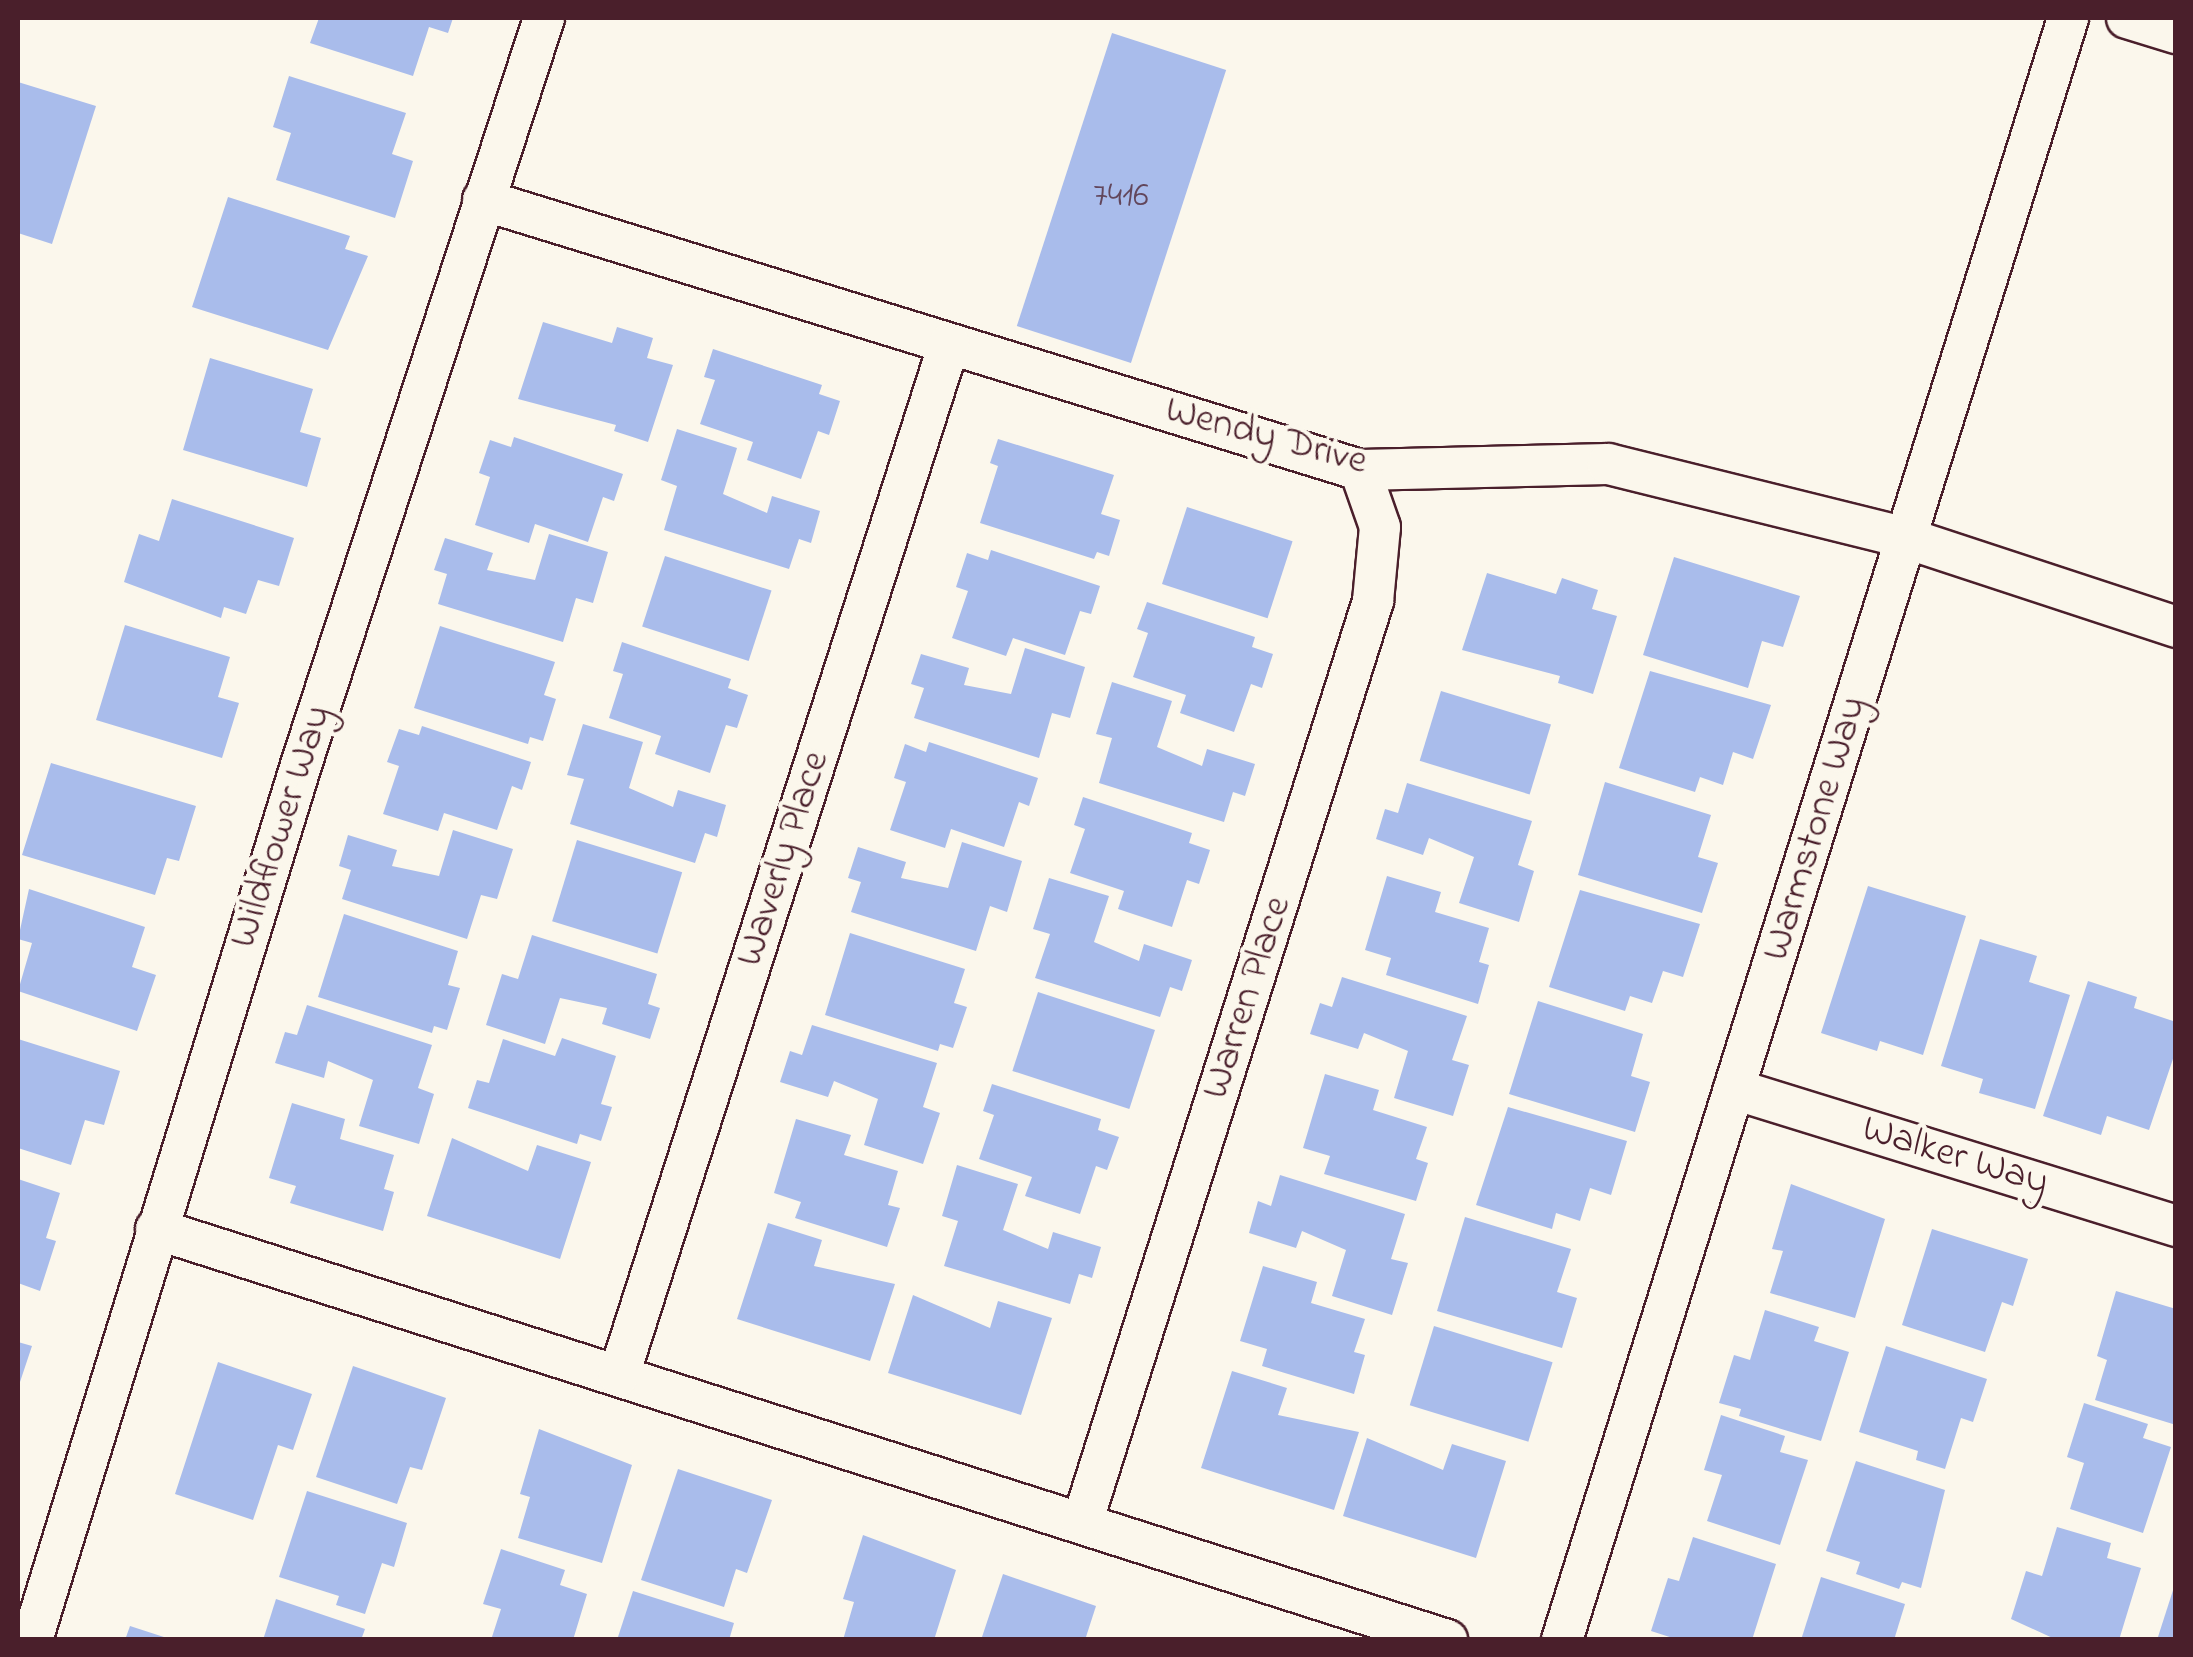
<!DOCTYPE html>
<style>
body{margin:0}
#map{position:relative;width:2193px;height:1657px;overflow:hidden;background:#fbf7ec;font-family:"Indie Flower",sans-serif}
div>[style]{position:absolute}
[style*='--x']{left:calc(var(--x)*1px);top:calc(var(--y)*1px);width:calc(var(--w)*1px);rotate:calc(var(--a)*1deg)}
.building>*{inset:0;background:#a9bceb;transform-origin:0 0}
.roads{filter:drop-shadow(2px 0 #4a1f2b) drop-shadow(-2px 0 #4a1f2b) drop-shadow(0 2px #4a1f2b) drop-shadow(0 -2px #4a1f2b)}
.street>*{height:40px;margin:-20px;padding:0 20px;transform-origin:20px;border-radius:20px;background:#fbf7ec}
span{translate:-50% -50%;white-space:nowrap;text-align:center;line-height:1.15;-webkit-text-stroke:9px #fbf7ec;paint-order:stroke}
.number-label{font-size:35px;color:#62465b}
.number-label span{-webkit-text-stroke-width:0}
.street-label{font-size:40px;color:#4a1f2b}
.frame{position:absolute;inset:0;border:20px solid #4a1f2b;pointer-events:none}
</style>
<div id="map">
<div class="building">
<div style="clip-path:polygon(319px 18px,453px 18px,448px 33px,429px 27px,413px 76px,310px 43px)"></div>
<div style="left:1112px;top:33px;width:120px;height:308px;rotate:18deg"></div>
<div style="clip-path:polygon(289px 76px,406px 113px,392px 154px,413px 161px,395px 218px,276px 180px,291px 133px,273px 127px)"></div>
<div style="clip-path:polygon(18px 82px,96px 106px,52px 244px,18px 233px)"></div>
<div style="clip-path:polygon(228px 197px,350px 236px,345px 249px,368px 256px,328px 350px,192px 307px)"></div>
<div style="clip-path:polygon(543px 322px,612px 343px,617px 327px,653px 338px,647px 358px,673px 365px,648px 442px,614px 431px,616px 425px,518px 399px)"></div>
<div style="clip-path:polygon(713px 349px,822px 385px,819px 394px,840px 401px,829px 435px,818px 431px,801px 479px,747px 460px,753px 442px,700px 424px,715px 380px,704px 377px)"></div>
<div style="clip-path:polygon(210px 358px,313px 389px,300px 432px,321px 438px,307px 487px,183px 450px)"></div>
<div style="clip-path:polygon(677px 429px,737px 448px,723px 494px,767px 513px,772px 496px,820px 511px,811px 543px,799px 539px,789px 569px,664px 530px,677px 486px,661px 480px)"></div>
<div style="clip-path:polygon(514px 437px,623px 474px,614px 501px,603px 497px,588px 542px,535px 524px,529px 543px,475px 525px,490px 477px,479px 473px,490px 440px,511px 447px)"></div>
<div style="clip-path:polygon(998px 439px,1114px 475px,1101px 514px,1120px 520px,1109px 556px,1097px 552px,1094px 559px,980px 523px,998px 466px,990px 463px)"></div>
<div style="clip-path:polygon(172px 499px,294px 538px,279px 586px,258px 580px,246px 614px,224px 607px,221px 618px,124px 582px,139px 534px,159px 541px)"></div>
<div style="left:1187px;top:507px;width:111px;height:81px;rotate:18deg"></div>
<div style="clip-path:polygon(549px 534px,608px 552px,593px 603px,576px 598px,563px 642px,438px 604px,447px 574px,434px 570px,445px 538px,493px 553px,487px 570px,535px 580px)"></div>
<div style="clip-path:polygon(991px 550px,1100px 586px,1091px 614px,1080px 611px,1065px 655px,1013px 638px,1006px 656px,952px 638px,968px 591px,956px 587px,967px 553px,988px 560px)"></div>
<div style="left:665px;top:556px;width:112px;height:74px;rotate:18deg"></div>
<div style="clip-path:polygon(1674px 557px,1800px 596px,1783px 647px,1762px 641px,1748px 688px,1643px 655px)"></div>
<div style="clip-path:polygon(1487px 573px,1556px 594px,1562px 578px,1598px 590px,1592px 609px,1617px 616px,1593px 694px,1558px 683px,1560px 676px,1462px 650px)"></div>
<div style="clip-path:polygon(1147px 602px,1255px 637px,1252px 647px,1273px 654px,1262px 688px,1251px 684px,1234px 732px,1180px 713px,1186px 695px,1133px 677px,1148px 633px,1137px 629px)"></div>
<div style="clip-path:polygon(125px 625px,230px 657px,218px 697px,239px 703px,222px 758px,96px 720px)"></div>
<div style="clip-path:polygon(440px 626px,555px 662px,544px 695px,556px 699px,543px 741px,530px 737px,528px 744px,414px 708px)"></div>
<div style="clip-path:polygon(622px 642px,731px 679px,728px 688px,748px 695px,737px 728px,726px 725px,710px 773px,655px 754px,661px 736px,609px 718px,623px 674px,613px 671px)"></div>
<div style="clip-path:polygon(1025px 648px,1085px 667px,1070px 718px,1052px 713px,1039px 758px,914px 718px,924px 688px,911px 684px,921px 654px,969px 668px,964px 685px,1011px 694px)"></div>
<div style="clip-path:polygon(1650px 671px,1771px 705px,1753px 759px,1733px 752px,1723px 785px,1700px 777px,1695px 792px,1619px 768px)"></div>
<div style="clip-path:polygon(1112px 682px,1172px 701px,1157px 747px,1202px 766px,1207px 749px,1255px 764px,1245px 796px,1233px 792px,1224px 822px,1099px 783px,1112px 738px,1096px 734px)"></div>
<div style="left:1441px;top:691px;width:115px;height:73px;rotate:17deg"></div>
<div style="clip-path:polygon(583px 724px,643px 742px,629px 788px,673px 807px,678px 790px,726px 805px,717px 837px,705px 833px,695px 863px,570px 824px,584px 779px,567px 775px)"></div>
<div style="clip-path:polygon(422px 726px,531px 762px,522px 790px,512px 786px,497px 830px,444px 813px,438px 831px,383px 814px,399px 766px,387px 762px,399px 729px,419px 735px)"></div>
<div style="clip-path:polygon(929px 742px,1038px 778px,1029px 806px,1019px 802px,1004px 847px,951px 829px,945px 848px,890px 830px,906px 782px,894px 778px,905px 744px,926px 752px)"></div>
<div style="clip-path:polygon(51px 763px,196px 806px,179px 861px,167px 858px,155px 895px,22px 855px)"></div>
<div style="clip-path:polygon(1605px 782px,1711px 815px,1698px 857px,1718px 863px,1702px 913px,1578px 875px)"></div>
<div style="clip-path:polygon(1407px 783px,1532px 821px,1518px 865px,1534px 871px,1519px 922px,1459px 903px,1474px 857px,1429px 838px,1423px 855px,1376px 839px,1385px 809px,1398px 813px)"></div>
<div style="clip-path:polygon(1083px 797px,1192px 833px,1189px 843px,1210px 850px,1199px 884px,1187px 880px,1172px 927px,1118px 909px,1124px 891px,1070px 873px,1085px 829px,1074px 825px)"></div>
<div style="clip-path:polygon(453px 830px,513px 849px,497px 899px,481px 895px,467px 939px,342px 899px,351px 870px,339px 866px,348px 835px,397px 850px,392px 866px,439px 876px)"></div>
<div style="left:577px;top:840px;width:110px;height:85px;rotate:17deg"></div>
<div style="clip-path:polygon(962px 842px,1022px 861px,1007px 912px,990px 906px,976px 951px,851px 912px,861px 882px,848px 878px,858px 847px,906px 862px,901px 878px,948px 888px)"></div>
<div style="clip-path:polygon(1387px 876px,1441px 892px,1435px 912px,1489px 928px,1479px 962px,1489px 965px,1478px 1004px,1386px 975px,1391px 958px,1365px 950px)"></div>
<div style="clip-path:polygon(1049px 878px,1109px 896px,1094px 942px,1139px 961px,1144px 944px,1192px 960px,1182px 991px,1170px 987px,1160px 1017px,1035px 978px,1050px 934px,1033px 929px)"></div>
<div style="clip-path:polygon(1868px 886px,1966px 916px,1923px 1055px,1880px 1041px,1877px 1051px,1821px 1033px)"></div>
<div style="clip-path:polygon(29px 889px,145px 927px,132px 967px,156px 975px,137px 1031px,18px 991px,32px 943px,18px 939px)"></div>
<div style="clip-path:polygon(1580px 890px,1700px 924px,1683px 977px,1663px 971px,1652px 1003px,1630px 996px,1625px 1011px,1549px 987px)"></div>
<div style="clip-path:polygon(344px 914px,458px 951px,448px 985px,460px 988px,447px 1030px,434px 1026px,432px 1033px,318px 997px)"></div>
<div style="clip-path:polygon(850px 933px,965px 969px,954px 1003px,967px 1007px,953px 1048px,940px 1044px,938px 1051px,825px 1015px)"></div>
<div style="clip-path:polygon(532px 935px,657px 974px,648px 1004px,660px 1008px,650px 1039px,602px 1024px,607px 1008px,560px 998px,545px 1044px,486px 1025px,502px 974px,518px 979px)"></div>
<div style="clip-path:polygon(1980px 939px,2037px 956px,2029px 982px,2070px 995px,2035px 1109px,1979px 1093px,1983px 1079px,1941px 1066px)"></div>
<div style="clip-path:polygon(1342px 977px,1467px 1016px,1452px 1060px,1469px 1065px,1453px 1116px,1394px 1098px,1408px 1051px,1364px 1033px,1358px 1049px,1310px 1034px,1320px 1003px,1332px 1007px)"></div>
<div style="clip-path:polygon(2088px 981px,2137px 997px,2134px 1008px,2176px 1022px,2176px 1050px,2149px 1130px,2107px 1116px,2101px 1135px,2043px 1116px)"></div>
<div style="left:1038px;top:992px;width:123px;height:83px;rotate:18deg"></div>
<div style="clip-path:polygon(1538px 1001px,1643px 1034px,1631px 1076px,1650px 1082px,1635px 1132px,1509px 1094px)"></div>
<div style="clip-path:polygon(307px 1005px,432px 1045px,418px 1088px,434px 1094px,419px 1144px,359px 1126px,373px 1080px,328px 1061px,324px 1078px,275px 1063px,285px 1032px,297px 1035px)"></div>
<div style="clip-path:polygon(812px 1025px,937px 1063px,923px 1107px,940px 1113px,923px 1164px,864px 1145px,878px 1099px,834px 1081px,828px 1097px,780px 1082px,790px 1051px,802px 1055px)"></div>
<div style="clip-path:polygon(562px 1038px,616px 1056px,601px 1104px,612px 1107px,601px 1141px,580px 1134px,577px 1144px,468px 1108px,477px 1080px,489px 1083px,503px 1039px,555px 1056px)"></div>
<div style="clip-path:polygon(18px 1039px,120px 1071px,104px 1125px,85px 1120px,71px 1165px,18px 1148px)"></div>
<div style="clip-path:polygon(1325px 1074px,1379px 1090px,1373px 1110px,1427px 1127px,1416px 1159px,1428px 1163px,1416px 1201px,1324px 1174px,1330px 1156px,1303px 1148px)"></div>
<div style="clip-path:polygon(992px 1084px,1101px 1119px,1098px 1130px,1119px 1137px,1107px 1170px,1096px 1166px,1080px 1214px,1025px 1196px,1032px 1177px,979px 1159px,994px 1115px,983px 1111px)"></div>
<div style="clip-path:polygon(292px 1103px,345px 1119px,340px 1139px,394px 1155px,384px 1189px,394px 1192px,383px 1231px,290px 1203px,296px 1186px,269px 1178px)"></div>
<div style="clip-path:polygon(1508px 1107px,1627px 1141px,1611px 1195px,1590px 1188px,1580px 1221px,1556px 1213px,1552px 1229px,1476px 1205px)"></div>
<div style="clip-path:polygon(796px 1119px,851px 1135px,844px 1155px,898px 1171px,888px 1205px,900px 1208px,887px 1247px,795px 1218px,801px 1202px,774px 1193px)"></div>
<div style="clip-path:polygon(452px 1138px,528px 1171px,537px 1145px,591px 1162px,560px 1259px,427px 1216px)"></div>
<div style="clip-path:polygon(957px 1165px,1018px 1184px,1003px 1230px,1048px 1249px,1053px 1232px,1101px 1247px,1092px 1278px,1079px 1274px,1070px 1304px,944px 1266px,958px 1221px,942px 1216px)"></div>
<div style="clip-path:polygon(1280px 1175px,1405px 1214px,1391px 1259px,1408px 1263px,1392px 1315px,1332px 1296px,1346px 1250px,1302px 1231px,1296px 1248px,1249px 1233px,1258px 1201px,1271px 1206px)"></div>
<div style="clip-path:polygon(18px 1179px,60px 1193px,46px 1238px,56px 1241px,40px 1291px,18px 1283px)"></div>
<div style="clip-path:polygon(1791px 1184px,1885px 1219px,1855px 1318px,1770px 1293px,1783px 1251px,1772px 1249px)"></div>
<div style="clip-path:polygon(1465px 1217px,1571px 1249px,1557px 1292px,1577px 1298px,1562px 1348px,1437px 1311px)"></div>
<div style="clip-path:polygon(768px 1223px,822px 1240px,814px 1266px,895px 1284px,870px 1361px,737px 1319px)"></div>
<div style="clip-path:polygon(1932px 1229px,2028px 1259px,2013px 1306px,2002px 1302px,1985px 1352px,1902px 1325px)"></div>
<div style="clip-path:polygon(1263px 1266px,1317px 1282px,1311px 1303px,1365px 1319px,1354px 1352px,1365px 1355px,1354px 1394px,1262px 1366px,1267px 1349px,1240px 1341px)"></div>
<div style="clip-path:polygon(2116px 1291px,2176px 1309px,2176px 1425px,2095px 1400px,2107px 1360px,2097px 1356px)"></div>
<div style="clip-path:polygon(913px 1295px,990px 1328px,998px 1301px,1052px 1318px,1021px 1415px,888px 1373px)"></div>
<div style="clip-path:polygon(1765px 1310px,1819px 1327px,1814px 1341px,1849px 1352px,1821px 1441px,1739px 1416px,1741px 1409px,1719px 1403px,1734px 1355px,1750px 1360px)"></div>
<div style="left:1434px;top:1326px;width:124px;height:83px;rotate:17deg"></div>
<div style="clip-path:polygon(18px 1342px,32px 1346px,18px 1388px)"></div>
<div style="clip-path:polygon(1886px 1346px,1987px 1379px,1973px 1422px,1961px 1418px,1945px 1469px,1916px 1460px,1918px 1451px,1859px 1432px)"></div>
<div style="clip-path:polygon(218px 1362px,312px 1394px,293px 1450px,278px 1445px,253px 1520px,175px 1494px)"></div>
<div style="clip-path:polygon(353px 1366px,446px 1398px,422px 1470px,410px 1467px,397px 1504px,316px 1477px)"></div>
<div style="clip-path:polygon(1232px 1371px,1287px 1388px,1278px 1415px,1359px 1432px,1334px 1510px,1201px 1468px)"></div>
<div style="clip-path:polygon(2084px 1403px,2148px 1424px,2143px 1438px,2171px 1447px,2143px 1533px,2070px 1509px,2084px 1463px,2067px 1457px)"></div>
<div style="clip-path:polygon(1721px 1415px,1785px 1436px,1780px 1452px,1808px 1460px,1780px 1545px,1707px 1521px,1722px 1475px,1704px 1470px)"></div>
<div style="clip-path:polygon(539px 1429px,632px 1465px,602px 1563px,518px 1538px,530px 1497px,520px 1494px)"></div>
<div style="clip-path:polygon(1367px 1438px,1443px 1470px,1452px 1444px,1506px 1461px,1476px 1558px,1343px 1516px)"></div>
<div style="clip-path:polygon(1856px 1461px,1945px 1490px,1921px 1588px,1902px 1582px,1899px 1589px,1856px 1574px,1860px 1562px,1826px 1551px)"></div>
<div style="clip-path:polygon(678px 1469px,772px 1500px,747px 1573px,736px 1569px,724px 1607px,641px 1580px)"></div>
<div style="clip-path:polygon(307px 1491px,407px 1523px,394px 1567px,382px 1563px,365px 1614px,336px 1605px,339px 1596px,279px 1577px)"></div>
<div style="clip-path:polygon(2057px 1527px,2111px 1543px,2107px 1558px,2141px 1568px,2119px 1640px,2057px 1640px,2011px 1619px,2026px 1571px,2042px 1576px)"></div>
<div style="clip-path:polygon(863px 1535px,956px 1570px,934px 1640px,843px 1640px,854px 1602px,843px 1599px)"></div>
<div style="clip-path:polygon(1693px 1537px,1776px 1564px,1752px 1640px,1679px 1640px,1651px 1631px,1668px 1578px,1679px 1581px)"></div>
<div style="clip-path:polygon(501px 1549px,565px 1570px,560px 1585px,587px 1594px,573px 1640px,491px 1640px,501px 1609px,483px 1604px)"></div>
<div style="clip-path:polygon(1003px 1574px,1096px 1606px,1085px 1640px,981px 1640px)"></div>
<div style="clip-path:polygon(1821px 1577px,1905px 1604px,1894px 1640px,1801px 1640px)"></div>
<div style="clip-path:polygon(2175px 1584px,2176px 1640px,2157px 1640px)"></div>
<div style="clip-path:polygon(633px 1591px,734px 1623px,729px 1640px,617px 1640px)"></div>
<div style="clip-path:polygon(276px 1599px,365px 1629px,361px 1640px,263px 1640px)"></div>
<div style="clip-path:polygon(130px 1626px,170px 1639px,170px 1640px,125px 1640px)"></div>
</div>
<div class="roads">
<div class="street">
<div style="--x:2127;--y:18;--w:51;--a:17"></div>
<div style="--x:483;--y:200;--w:918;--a:17.11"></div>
<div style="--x:1360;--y:470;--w:248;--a:-1.4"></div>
<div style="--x:1608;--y:464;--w:307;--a:13.9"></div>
<div style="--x:1906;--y:538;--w:284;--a:18.2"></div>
<div style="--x:1734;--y:1089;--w:463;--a:17.2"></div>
<div style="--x:156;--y:1229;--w:1355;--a:17.66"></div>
<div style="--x:619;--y:1375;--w:1083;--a:-72.25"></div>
<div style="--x:1082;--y:1523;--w:967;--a:-72.48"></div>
<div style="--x:1373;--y:601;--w:74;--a:-84.6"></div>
<div style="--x:1380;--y:527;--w:60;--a:-109.3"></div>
<div style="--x:32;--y:1640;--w:919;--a:-72.91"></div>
<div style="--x:302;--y:762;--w:782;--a:-71.98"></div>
<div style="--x:1562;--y:1640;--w:1699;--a:-72.67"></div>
</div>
</div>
<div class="number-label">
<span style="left:1121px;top:197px">7416</span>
</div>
<div class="street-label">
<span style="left:1266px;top:437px;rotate:15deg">Wendy Drive</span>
<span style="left:282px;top:827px;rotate:-72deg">Wildflower Way</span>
<span style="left:1816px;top:829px;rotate:-73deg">Warmstone Way</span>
<span style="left:784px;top:859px;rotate:-72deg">Waverly Place</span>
<span style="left:1248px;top:998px;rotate:-72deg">Warren Place</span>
<span style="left:1955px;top:1157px;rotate:17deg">Walker Way</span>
</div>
<div class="frame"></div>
</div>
